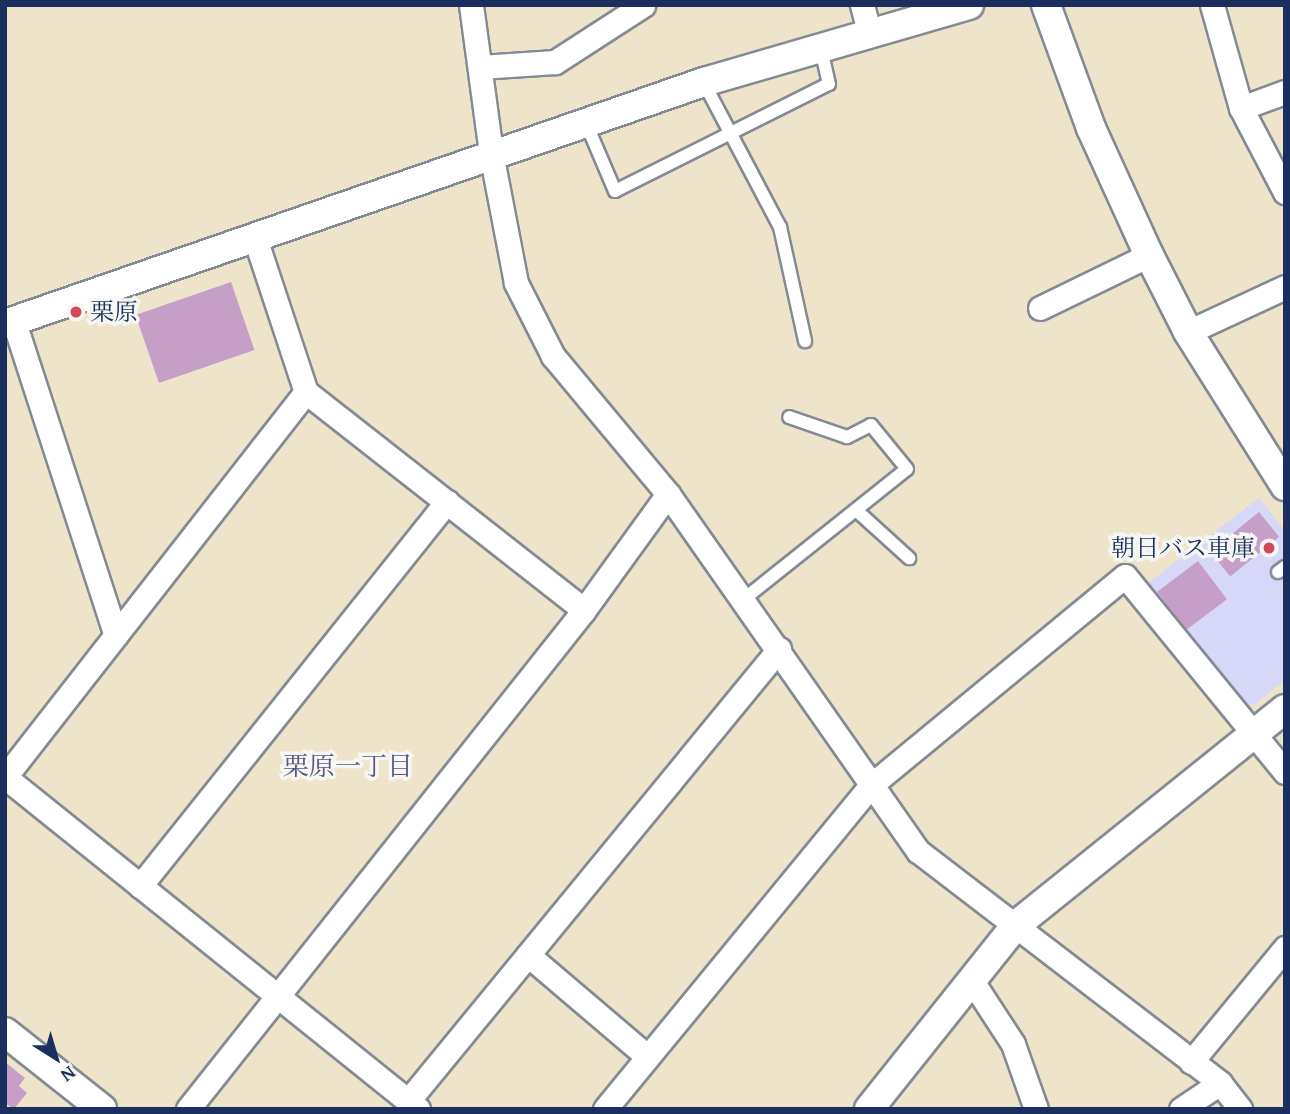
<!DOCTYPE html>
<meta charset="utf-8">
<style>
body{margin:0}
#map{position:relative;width:1290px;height:1114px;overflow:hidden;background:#eee4ca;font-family:"Gentium Book Plus","Noto Serif JP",serif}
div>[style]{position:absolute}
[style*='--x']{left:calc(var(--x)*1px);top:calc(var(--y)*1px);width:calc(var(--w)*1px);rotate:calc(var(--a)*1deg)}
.built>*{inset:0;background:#d7d7f8}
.building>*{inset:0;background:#c69fc8;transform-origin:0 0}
.roads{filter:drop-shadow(2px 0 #848a94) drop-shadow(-2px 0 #848a94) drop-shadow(0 2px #848a94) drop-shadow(0 -2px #848a94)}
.service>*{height:12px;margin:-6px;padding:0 6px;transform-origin:6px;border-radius:6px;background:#fff}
.minor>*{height:23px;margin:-11.5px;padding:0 11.5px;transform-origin:11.5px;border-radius:11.5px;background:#fff}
.tertiary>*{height:28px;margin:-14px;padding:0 14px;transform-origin:14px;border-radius:14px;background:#fff}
.dots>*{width:19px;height:19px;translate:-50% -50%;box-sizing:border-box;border:4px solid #f6f6f2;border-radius:50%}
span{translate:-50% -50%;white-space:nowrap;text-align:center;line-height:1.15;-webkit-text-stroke:7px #f6f6f2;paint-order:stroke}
.poi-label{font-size:24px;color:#1b2f5e}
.left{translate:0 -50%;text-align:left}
.right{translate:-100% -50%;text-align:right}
.neighbourhood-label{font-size:26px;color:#575683}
.frame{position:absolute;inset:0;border:7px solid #1b2f5e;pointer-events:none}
.north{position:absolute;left:21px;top:1023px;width:70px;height:70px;-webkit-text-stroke:5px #f6f6f2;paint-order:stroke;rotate:143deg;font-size:19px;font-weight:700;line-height:28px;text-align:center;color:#1b2f5e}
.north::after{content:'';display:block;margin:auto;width:24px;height:32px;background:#1b2f5e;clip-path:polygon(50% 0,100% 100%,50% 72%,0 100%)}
</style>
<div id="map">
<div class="built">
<div style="clip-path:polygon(1259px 498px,1285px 531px,1285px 680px,1254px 705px,1242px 703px,1147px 584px)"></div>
</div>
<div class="building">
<div style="left:231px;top:282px;width:72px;height:101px;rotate:71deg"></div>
<div style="left:1259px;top:512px;width:32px;height:63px;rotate:51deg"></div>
<div style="left:1198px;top:561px;width:48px;height:51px;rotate:53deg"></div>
<div style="clip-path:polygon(5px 1062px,25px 1078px,19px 1086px,27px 1093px,14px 1109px,5px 1103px)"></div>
</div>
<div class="roads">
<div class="service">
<div style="--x:704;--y:83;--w:163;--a:62.2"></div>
<div style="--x:780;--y:227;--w:117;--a:77.6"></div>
<div style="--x:586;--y:123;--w:74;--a:66.9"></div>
<div style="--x:615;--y:191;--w:239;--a:-26.6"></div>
<div style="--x:829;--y:84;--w:37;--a:-103"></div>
<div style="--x:856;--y:510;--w:72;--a:42.2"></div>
<div style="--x:1278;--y:572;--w:9;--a:-36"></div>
<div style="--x:744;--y:599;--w:208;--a:-38.6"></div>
<div style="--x:907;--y:469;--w:57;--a:-129.3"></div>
<div style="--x:871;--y:425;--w:27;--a:153"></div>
<div style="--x:847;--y:437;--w:61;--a:-161"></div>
</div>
<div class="minor">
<div style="--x:471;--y:5;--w:149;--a:82.3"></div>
<div style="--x:491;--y:153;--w:132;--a:79.1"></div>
<div style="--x:516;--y:283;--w:82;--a:63.1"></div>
<div style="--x:553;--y:356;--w:180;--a:50.2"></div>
<div style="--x:668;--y:494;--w:436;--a:55"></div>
<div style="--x:918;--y:851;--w:381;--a:37.5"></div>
<div style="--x:1220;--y:1083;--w:33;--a:52"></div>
<div style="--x:862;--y:5;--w:30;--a:75"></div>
<div style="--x:1212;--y:5;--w:107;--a:74.3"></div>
<div style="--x:1241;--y:108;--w:95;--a:62.4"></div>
<div style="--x:480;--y:67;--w:75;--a:-3.8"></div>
<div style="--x:555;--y:62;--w:105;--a:-32.9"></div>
<div style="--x:1241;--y:108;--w:47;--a:-20"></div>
<div style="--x:255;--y:238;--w:162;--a:71.7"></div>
<div style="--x:306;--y:392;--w:353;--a:38.1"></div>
<div style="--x:1040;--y:308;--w:121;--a:-25.9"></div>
<div style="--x:14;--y:322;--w:329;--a:72"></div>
<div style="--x:1188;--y:332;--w:107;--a:-24.9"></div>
<div style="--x:5;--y:777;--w:530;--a:38.79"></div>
<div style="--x:5;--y:777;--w:489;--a:-52"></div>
<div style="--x:140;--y:886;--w:492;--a:-51.4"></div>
<div style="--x:528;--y:955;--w:157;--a:40.4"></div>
<div style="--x:972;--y:981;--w:75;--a:56.9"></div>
<div style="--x:1013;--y:1044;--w:69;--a:70.5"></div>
<div style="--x:1191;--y:1062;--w:148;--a:-50.5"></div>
<div style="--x:408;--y:1101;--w:585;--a:-50.62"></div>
<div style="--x:188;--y:1109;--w:637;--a:-51.56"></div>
<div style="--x:584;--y:610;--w:143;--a:-54.1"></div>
<div style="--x:605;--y:1109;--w:418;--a:-50.6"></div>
<div style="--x:870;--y:786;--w:330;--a:-39.5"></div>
<div style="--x:1125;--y:576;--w:253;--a:50.8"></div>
<div style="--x:1181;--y:1109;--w:47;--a:-33.7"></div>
</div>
<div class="tertiary">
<div style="--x:1046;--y:5;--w:131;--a:69.9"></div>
<div style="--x:1091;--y:128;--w:140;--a:65.5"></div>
<div style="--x:1149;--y:255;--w:86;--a:63.1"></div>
<div style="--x:1188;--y:332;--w:182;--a:57.8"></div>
<div style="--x:5;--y:324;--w:740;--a:-19.1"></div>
<div style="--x:704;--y:82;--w:276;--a:-16.2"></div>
<div style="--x:5;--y:1032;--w:124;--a:38.4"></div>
<div style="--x:869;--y:1109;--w:234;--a:-51.4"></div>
<div style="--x:1015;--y:926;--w:346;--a:-38.8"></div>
</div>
</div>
<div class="dots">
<div style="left:76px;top:312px;background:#d1495b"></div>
<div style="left:1269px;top:548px;background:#d1495b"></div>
</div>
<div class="poi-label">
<span class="left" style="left:90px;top:312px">栗原</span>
<span class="right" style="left:1255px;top:548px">朝日バス車庫</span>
</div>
<div class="neighbourhood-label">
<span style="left:348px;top:766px">栗原一丁目</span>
</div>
<div class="frame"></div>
<div class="north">N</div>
</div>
